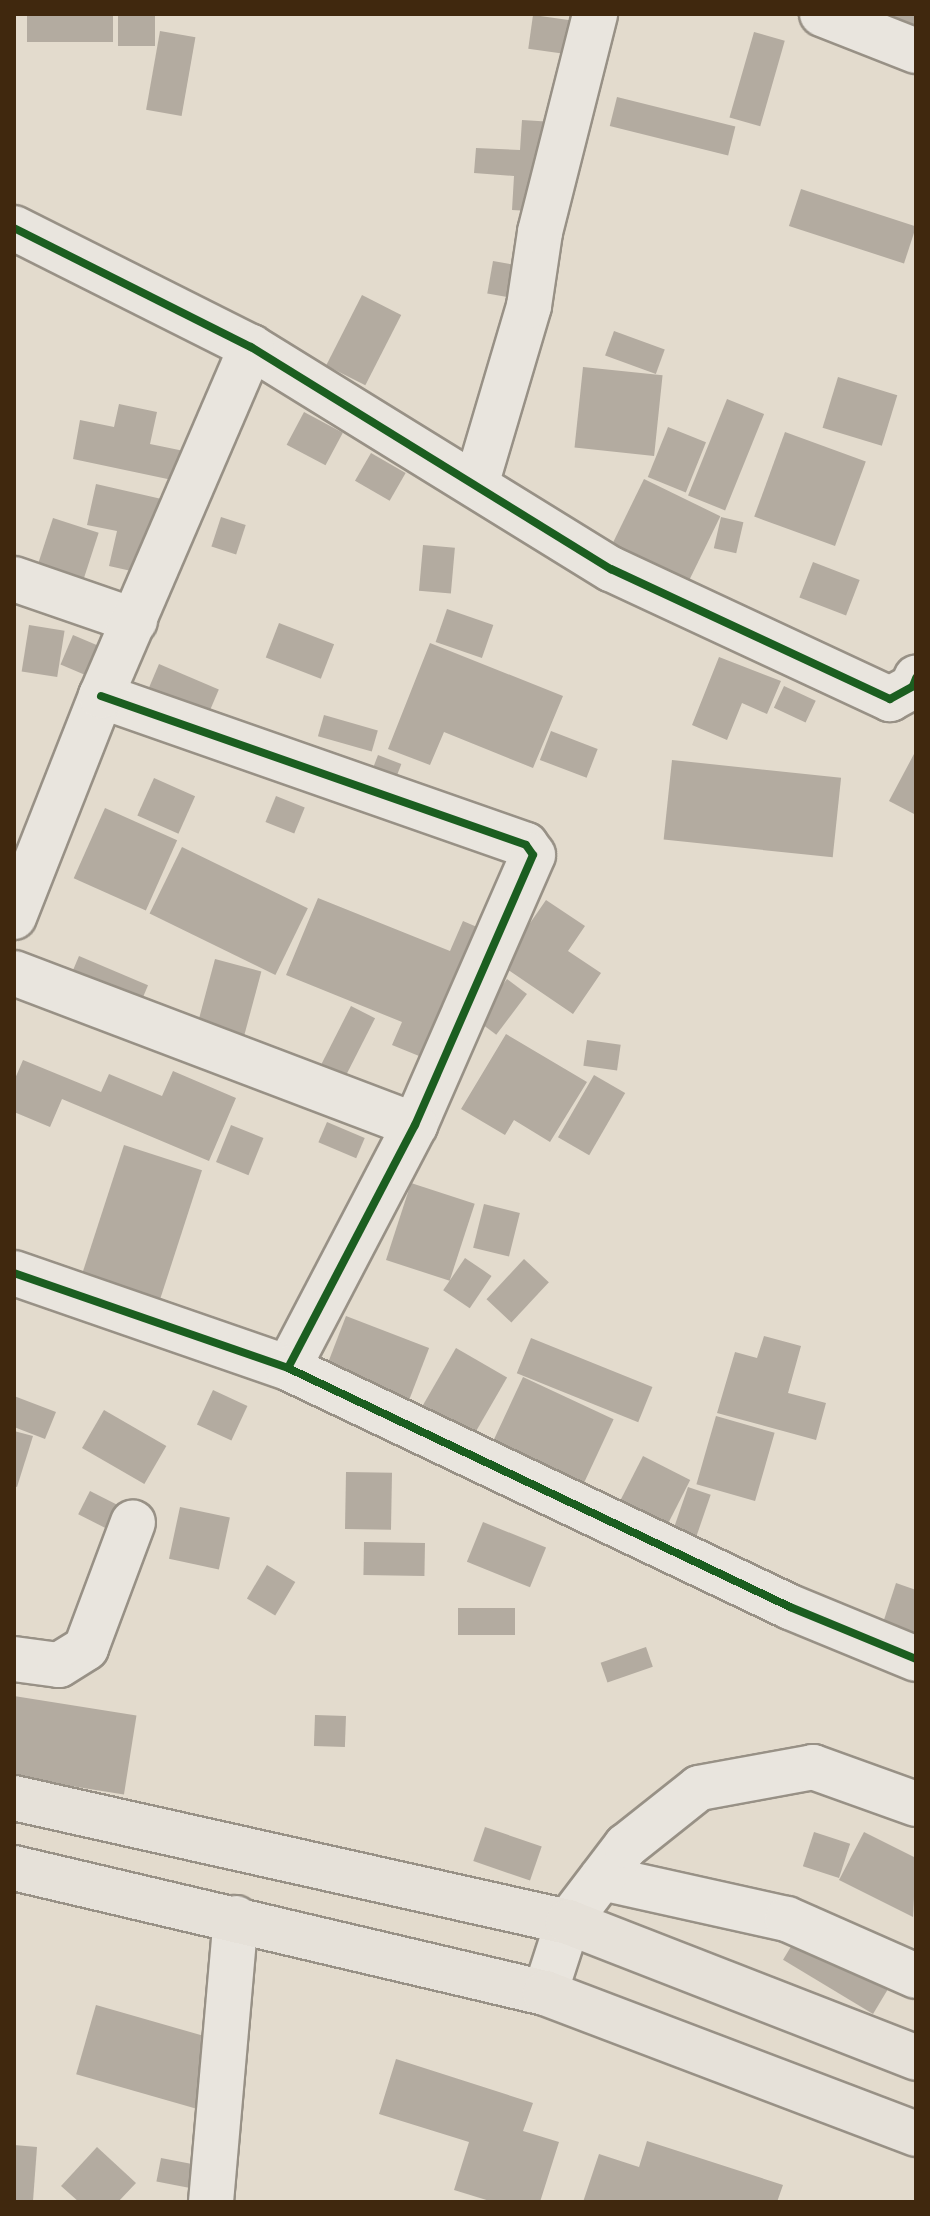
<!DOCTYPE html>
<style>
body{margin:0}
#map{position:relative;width:930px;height:2216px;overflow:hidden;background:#e3dbcd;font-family:Alegreya,serif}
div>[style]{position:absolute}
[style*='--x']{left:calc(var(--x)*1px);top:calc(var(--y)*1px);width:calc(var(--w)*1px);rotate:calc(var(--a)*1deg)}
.building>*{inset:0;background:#b3aba0;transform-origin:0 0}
.roads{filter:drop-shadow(2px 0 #989186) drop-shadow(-2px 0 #989186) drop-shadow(0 2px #989186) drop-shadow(0 -2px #989186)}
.minor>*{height:44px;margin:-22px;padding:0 22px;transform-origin:22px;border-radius:22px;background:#e9e5de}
.highway>*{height:44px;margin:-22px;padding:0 22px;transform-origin:22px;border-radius:22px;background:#e6e1d9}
.cycleway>*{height:8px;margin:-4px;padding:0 4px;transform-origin:4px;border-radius:4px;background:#1b5e20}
span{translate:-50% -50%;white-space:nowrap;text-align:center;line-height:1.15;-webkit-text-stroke:6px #f3e9d8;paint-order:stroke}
.frame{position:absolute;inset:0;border:16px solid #40280e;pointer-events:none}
</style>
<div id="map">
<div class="building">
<div style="left:27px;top:14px;width:86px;height:28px"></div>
<div style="left:118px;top:14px;width:37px;height:32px"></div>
<div style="clip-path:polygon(868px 14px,916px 14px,916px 48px)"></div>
<div style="left:533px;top:15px;width:45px;height:34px;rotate:8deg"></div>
<div style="left:160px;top:31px;width:36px;height:80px;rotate:10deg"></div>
<div style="left:754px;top:32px;width:32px;height:89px;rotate:16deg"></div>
<div style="left:617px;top:97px;width:122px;height:30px;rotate:14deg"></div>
<div style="clip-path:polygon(522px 120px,554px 122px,548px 212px,512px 210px,514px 176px,474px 173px,476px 148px,520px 150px)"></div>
<div style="left:801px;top:189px;width:121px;height:39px;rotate:18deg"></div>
<div style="left:493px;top:261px;width:29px;height:33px;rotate:10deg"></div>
<div style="left:362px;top:295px;width:44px;height:79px;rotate:27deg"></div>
<div style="left:614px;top:331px;width:54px;height:26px;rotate:20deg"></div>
<div style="left:583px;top:367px;width:80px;height:81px;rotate:6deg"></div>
<div style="left:838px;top:377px;width:62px;height:53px;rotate:17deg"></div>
<div style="left:727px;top:399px;width:40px;height:104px;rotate:22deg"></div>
<div style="clip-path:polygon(119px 404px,157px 412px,150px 444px,184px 451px,177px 481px,73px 459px,80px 420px,114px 427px)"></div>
<div style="left:304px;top:412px;width:44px;height:37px;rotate:28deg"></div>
<div style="left:668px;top:427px;width:41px;height:54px;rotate:22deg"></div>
<div style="left:785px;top:432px;width:86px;height:90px;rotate:20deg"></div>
<div style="left:371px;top:453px;width:40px;height:32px;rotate:30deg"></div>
<div style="left:644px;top:479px;width:85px;height:77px;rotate:26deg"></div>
<div style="clip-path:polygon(96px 484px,166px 500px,149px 575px,109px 566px,117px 531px,87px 525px)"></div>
<div style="left:221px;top:517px;width:26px;height:31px;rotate:18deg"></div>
<div style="left:721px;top:517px;width:23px;height:32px;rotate:13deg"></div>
<div style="left:53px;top:518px;width:48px;height:65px;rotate:18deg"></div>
<div style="left:423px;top:545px;width:32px;height:46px;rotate:5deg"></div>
<div style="left:813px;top:562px;width:50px;height:38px;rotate:21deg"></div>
<div style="left:447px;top:609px;width:49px;height:35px;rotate:19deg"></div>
<div style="left:279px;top:623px;width:59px;height:37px;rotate:21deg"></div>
<div style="left:29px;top:625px;width:36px;height:47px;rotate:9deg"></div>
<div style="left:73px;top:635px;width:43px;height:32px;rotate:23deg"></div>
<div style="clip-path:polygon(430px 643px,563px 696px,533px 768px,444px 732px,430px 765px,388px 749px)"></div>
<div style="clip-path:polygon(719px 657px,781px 681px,767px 714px,742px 703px,727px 740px,692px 725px)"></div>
<div style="left:159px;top:664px;width:65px;height:42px;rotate:23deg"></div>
<div style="left:784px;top:686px;width:35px;height:24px;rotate:25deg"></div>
<div style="left:324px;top:715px;width:56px;height:22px;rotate:16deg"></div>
<div style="left:551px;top:731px;width:50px;height:31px;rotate:21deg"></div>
<div style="clip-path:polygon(914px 754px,916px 755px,916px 815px,889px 801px)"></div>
<div style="left:378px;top:755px;width:25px;height:39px;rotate:21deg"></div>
<div style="left:672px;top:760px;width:170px;height:80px;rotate:6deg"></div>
<div style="left:154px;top:778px;width:45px;height:41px;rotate:24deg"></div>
<div style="left:276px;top:796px;width:31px;height:28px;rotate:22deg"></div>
<div style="left:105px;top:808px;width:79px;height:77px;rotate:24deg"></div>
<div style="left:182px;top:847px;width:140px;height:74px;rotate:26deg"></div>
<div style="clip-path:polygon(318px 898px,450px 951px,463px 921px,505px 939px,451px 1069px,392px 1045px,402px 1022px,286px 975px)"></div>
<div style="clip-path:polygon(546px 900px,585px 926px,568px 951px,601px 973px,573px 1014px,501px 965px)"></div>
<div style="left:79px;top:956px;width:75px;height:33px;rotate:23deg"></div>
<div style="left:215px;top:959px;width:48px;height:67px;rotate:15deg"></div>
<div style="left:507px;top:979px;width:25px;height:51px;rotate:37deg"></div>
<div style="left:351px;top:1006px;width:27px;height:81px;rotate:27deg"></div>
<div style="clip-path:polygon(506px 1034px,587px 1082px,550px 1142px,514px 1120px,505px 1135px,461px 1109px)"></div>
<div style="left:587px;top:1040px;width:34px;height:26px;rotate:8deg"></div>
<div style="clip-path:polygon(23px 1060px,101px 1092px,109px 1074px,162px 1096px,173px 1071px,236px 1098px,209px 1161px,62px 1099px,50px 1127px,14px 1112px,14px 1081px)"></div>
<div style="left:594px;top:1075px;width:36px;height:72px;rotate:30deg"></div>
<div style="left:327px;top:1122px;width:41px;height:22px;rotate:23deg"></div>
<div style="left:231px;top:1125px;width:35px;height:40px;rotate:22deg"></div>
<div style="left:124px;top:1145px;width:82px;height:148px;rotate:18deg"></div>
<div style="left:411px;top:1183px;width:67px;height:81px;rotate:18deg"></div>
<div style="left:484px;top:1204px;width:37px;height:45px;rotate:14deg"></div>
<div style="left:465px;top:1258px;width:32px;height:39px;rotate:34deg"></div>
<div style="left:524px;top:1259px;width:34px;height:55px;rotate:43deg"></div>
<div style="left:346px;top:1316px;width:89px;height:81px;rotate:21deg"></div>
<div style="clip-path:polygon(764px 1336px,801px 1346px,788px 1393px,826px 1403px,816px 1440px,717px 1413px,735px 1352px,757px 1358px)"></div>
<div style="left:531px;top:1338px;width:131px;height:38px;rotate:22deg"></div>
<div style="left:456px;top:1348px;width:59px;height:72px;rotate:30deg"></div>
<div style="left:523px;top:1377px;width:100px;height:92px;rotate:25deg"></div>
<div style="left:213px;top:1390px;width:38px;height:38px;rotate:25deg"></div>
<div style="clip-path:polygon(14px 1396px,56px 1412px,45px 1439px,14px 1427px)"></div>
<div style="left:104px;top:1410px;width:72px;height:44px;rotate:30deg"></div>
<div style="left:716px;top:1416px;width:61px;height:71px;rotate:16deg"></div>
<div style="clip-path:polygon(14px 1431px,33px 1436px,17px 1487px,14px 1486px)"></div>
<div style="left:643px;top:1456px;width:53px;height:68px;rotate:27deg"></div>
<div style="left:346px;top:1472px;width:46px;height:57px;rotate:1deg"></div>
<div style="left:688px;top:1487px;width:24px;height:52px;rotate:19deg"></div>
<div style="left:90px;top:1491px;width:36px;height:26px;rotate:27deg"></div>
<div style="left:180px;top:1507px;width:51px;height:53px;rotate:12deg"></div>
<div style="left:483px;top:1522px;width:68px;height:43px;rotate:22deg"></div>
<div style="left:364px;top:1542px;width:61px;height:33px;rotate:1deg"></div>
<div style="left:267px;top:1565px;width:33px;height:39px;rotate:31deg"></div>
<div style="clip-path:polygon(896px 1583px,916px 1590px,916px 1644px,880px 1632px)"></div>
<div style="left:458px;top:1608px;width:57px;height:27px"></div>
<div style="left:646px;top:1647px;width:21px;height:48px;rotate:71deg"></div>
<div style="left:14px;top:1696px;width:124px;height:80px;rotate:9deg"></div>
<div style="left:315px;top:1715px;width:31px;height:31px;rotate:2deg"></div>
<div style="left:485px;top:1827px;width:60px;height:36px;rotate:19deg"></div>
<div style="left:814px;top:1832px;width:38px;height:36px;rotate:18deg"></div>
<div style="clip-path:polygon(864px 1832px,916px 1858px,913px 1917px,839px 1880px)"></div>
<div style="left:816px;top:1905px;width:105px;height:64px;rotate:31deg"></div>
<div style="left:96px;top:2005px;width:137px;height:72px;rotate:16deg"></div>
<div style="clip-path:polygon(396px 2059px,533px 2103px,523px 2131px,559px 2142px,540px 2202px,493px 2202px,454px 2190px,469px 2142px,379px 2114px)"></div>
<div style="clip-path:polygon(647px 2141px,783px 2185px,777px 2202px,583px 2202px,599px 2154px,639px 2167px)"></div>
<div style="clip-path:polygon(14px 2145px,37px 2147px,33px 2201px,14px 2200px)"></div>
<div style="clip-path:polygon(97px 2147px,136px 2183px,118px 2202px,79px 2202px,61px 2186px)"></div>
<div style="left:161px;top:2158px;width:54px;height:24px;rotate:11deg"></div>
</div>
<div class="roads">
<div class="minor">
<div style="--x:822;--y:14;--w:101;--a:21.5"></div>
<div style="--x:14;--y:228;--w:265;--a:26.7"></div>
<div style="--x:251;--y:347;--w:423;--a:31.7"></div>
<div style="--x:611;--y:569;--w:308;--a:25"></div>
<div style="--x:890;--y:699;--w:26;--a:-29"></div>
<div style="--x:913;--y:686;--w:9;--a:-69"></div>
<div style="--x:476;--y:485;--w:187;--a:-73.5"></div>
<div style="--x:529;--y:306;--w:75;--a:-81.5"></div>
<div style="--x:540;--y:232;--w:225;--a:-75.8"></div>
<div style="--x:14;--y:579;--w:128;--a:19.1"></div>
<div style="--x:101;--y:696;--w:450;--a:19.3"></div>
<div style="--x:526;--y:845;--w:12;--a:55"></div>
<div style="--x:533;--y:855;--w:295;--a:113.6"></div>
<div style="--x:415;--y:1125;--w:274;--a:117.6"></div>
<div style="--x:14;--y:917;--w:238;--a:-68.5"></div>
<div style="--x:101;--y:696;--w:380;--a:-66.7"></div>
<div style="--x:14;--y:973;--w:429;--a:20.8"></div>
<div style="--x:14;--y:1273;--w:290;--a:19.1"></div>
<div style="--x:288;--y:1368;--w:556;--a:25.46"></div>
<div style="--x:790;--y:1607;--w:136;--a:22.4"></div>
<div style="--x:14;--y:1659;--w:45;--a:7.6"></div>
<div style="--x:59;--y:1665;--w:32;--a:-32"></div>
<div style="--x:86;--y:1648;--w:134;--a:-69.5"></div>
<div style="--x:602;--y:1878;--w:189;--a:12.5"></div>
<div style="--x:787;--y:1919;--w:141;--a:23.8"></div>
<div style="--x:545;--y:1993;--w:75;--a:-72.1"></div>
<div style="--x:568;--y:1922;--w:96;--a:-52.7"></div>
<div style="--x:626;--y:1846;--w:93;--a:-38.5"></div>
<div style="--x:699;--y:1788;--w:116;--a:-10.4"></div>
<div style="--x:813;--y:1767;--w:109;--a:19.8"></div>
<div style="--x:211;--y:2202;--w:285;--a:-85"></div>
</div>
<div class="highway">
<div style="--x:14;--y:1798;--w:568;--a:12.62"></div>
<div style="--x:568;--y:1922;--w:374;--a:21.3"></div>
<div style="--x:14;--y:1868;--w:546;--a:13.25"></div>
<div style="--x:545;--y:1993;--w:397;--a:20.8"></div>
</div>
</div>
<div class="cycleway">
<div style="--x:14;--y:228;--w:265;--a:26.7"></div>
<div style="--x:251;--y:347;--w:423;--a:31.7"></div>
<div style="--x:611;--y:569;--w:308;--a:25"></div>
<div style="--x:890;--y:699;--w:26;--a:-29"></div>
<div style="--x:913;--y:686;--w:9;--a:-69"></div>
<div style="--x:101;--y:696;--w:450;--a:19.3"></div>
<div style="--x:526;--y:845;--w:12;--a:55"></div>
<div style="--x:533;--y:855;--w:295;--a:113.6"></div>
<div style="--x:415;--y:1125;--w:274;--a:117.6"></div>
<div style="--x:14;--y:1273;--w:290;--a:19.1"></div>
<div style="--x:288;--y:1368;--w:556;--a:25.46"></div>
<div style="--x:790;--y:1607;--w:136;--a:22.4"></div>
</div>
<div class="frame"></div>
</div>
